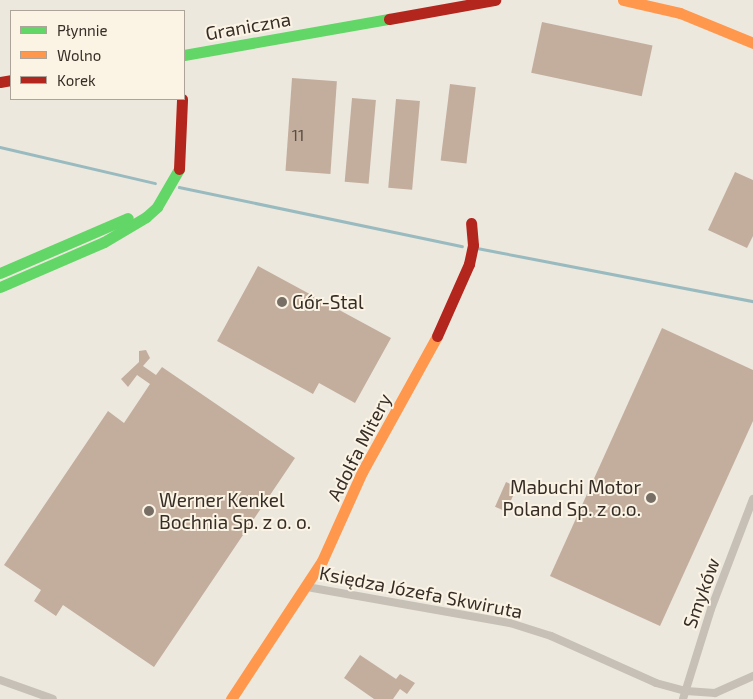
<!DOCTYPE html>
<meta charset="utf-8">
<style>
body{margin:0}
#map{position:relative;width:753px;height:699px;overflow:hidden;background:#ede8de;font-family:"Exo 2",sans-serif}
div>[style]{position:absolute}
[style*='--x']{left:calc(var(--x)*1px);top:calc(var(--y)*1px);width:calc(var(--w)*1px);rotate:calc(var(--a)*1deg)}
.stream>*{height:2.5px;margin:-1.25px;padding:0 1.25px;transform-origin:1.25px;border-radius:1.25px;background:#99bbc0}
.building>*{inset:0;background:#c3ae9e;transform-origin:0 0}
.street>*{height:8px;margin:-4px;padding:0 4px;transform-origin:4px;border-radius:4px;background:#c6c0b7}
.fast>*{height:11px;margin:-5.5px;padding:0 5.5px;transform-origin:5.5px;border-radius:5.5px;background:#63d668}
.slow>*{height:11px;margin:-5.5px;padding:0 5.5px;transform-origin:5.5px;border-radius:5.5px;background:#ff974d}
.jam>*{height:11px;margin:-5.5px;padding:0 5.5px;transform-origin:5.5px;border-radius:5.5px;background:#b3261e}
.dots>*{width:14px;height:14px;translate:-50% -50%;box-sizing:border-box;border:2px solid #fbf4e5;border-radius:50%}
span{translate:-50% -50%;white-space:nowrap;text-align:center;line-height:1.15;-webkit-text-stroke:4px #fbf4e5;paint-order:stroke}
.number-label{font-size:16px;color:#5a4d44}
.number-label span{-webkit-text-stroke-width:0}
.street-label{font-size:19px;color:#372d26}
.poi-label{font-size:19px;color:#372d26}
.left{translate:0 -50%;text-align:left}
.right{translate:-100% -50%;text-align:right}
.legend{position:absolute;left:10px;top:10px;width:175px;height:90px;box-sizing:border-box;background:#fbf4e5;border:1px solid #ada499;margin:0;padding:6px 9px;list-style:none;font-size:15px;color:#372d26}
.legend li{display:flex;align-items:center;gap:10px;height:25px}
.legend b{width:25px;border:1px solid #ada499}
</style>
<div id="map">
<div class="stream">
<div style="--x:0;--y:147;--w:159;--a:13.1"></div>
<div style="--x:179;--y:187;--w:289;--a:11.8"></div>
<div style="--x:477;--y:248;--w:281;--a:10.9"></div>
</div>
<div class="building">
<div style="left:542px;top:22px;width:113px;height:52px;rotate:12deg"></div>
<div style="left:292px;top:78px;width:45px;height:93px;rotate:4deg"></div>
<div style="left:450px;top:84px;width:26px;height:77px;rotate:7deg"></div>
<div style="left:352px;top:98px;width:24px;height:84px;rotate:5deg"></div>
<div style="left:396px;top:99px;width:24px;height:89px;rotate:5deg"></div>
<div style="clip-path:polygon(735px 172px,753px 180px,753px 236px,747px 248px,708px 230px)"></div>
<div style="clip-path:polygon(258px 266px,391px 338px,355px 403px,319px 383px,313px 394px,217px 341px)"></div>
<div style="clip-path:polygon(662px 328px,753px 370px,753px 421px,660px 626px,550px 576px)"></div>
<div style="clip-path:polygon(146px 350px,150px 358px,143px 366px,156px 375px,162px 367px,295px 458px,154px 667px,63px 605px,56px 616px,34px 601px,41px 590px,4px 565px,108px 411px,124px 423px,150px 384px,137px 375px,128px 387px,121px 379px,139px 362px,139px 351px)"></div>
<div style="left:506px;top:482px;width:12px;height:27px;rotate:24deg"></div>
<div style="clip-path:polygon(360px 655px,396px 679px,400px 674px,415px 683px,407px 694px,400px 689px,393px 699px,374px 699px,344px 678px)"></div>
</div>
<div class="street">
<div style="--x:307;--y:587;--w:206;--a:10.1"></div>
<div style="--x:510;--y:623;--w:43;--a:17.6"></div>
<div style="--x:551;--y:636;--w:115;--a:24.1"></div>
<div style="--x:656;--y:683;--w:31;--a:15"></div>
<div style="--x:686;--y:691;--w:29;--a:4"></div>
<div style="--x:715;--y:693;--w:42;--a:-24.1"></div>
<div style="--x:0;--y:680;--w:56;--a:19.7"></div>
<div style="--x:683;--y:699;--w:94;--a:-72.7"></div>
<div style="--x:711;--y:609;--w:118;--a:-69.1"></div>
</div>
<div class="fast">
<div style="--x:184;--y:55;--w:208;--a:-10"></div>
<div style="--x:0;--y:273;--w:139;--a:-23.3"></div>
<div style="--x:0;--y:287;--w:113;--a:-23.4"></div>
<div style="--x:104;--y:242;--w:49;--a:-30.8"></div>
<div style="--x:146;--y:217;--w:15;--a:-42"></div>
<div style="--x:157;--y:207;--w:44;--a:-59.9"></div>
</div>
<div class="slow">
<div style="--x:623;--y:0;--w:58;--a:12.8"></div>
<div style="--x:680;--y:13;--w:79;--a:22.3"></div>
<div style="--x:231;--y:699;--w:165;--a:-56.6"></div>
<div style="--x:322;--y:561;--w:98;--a:-65.8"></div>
<div style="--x:362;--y:472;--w:155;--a:-61.1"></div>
</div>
<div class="jam">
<div style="--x:389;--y:19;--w:108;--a:-10.2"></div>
<div style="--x:0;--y:82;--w:11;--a:-10"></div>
<div style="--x:179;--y:169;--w:70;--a:-87.5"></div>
<div style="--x:437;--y:336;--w:79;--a:-66"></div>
<div style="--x:469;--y:264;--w:19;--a:-78"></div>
<div style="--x:473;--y:245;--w:22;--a:-95"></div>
</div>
<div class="dots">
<div style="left:282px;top:302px;background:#776e66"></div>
<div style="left:651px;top:498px;background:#776e66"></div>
<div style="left:149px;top:511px;background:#776e66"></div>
</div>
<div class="number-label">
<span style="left:298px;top:135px">11</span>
</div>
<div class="street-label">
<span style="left:248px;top:26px;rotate:-10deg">Graniczna</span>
<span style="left:359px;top:447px;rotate:-63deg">Adolfa Mitery</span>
<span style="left:421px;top:592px;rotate:11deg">Księdza Józefa Skwiruta</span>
<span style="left:701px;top:593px;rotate:-70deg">Smyków</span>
</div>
<div class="poi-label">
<span class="left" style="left:292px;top:302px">Gór-Stal</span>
<span class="right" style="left:641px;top:498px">Mabuchi Motor<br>Poland Sp. z o.o.</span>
<span class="left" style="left:159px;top:511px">Werner Kenkel<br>Bochnia Sp. z o. o.</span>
</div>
<ul class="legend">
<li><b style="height:6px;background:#63d668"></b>Płynnie</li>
<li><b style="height:6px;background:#ff974d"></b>Wolno</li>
<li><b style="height:6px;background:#b3261e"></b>Korek</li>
</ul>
</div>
